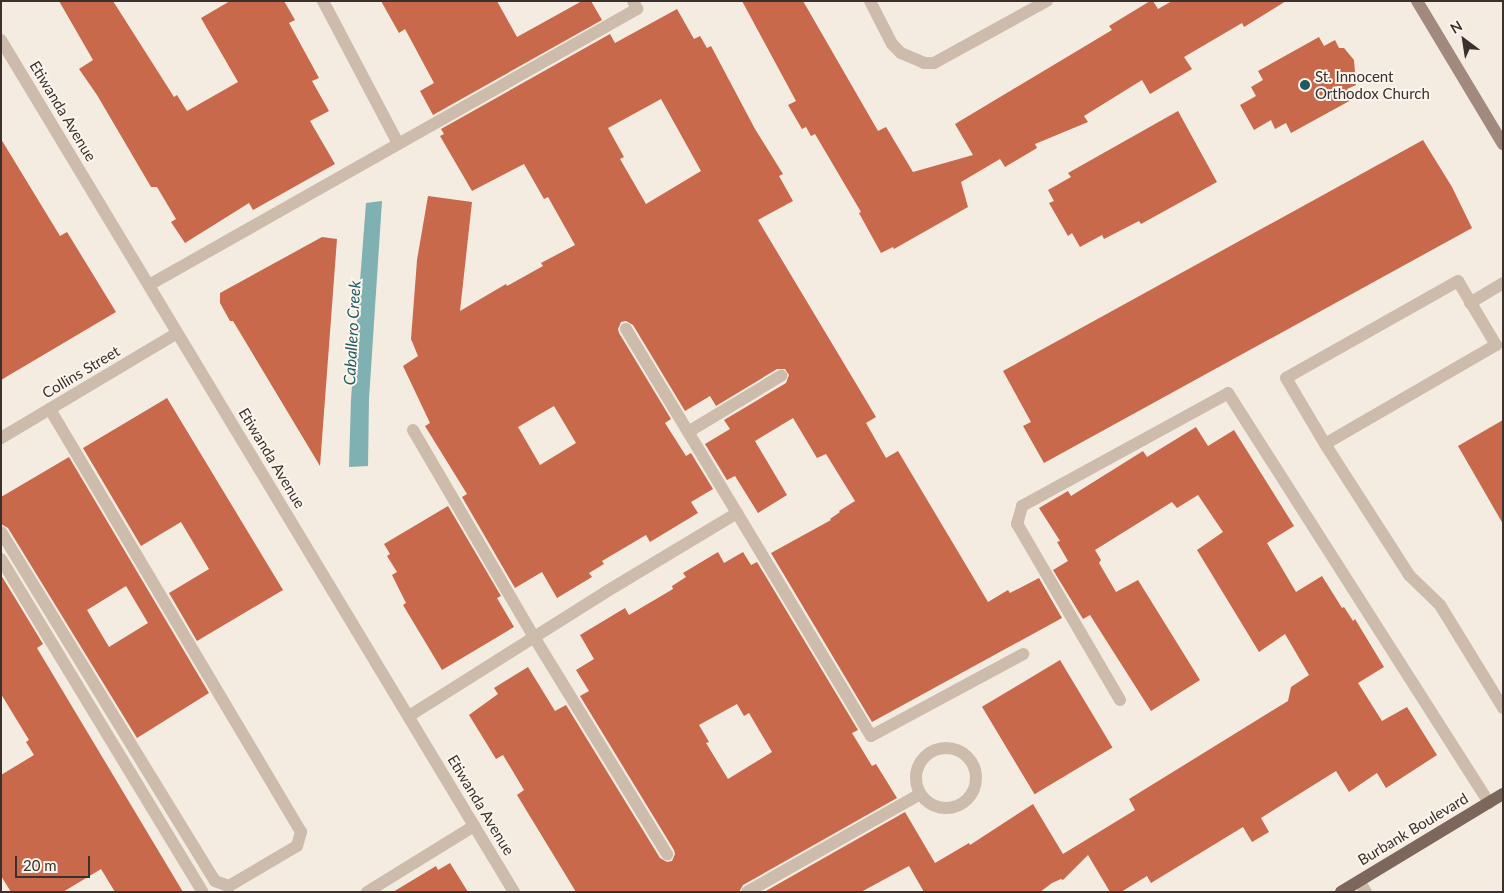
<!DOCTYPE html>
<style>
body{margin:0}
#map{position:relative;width:1504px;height:893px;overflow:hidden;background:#f4ebe1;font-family:Lato,sans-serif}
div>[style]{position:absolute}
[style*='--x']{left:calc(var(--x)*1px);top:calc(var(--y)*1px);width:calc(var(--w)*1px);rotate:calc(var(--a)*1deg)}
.water>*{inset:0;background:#7fb0b2}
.building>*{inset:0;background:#c8694b;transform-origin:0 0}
.lane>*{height:12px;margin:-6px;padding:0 6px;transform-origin:6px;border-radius:6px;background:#cdbbac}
.lane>.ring{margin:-6px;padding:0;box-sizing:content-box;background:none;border:12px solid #cdbbac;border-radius:50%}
.street>*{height:12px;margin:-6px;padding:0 6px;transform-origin:6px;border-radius:6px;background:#cdbbac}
.secondary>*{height:12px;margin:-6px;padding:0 6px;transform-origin:6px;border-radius:6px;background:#a18a7d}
.primary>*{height:12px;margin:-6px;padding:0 6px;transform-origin:6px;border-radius:6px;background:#7d675c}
.dots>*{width:14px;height:14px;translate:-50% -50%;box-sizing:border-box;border:2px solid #fbf5ee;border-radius:50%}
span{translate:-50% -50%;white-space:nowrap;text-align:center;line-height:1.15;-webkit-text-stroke:4px #fbf5ee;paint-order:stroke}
.poi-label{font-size:15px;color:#3b302b}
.left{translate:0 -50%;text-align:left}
.street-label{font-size:15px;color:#3b302b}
.water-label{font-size:16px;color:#1f5a5e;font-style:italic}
.frame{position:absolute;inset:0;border:2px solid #3b302b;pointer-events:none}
.north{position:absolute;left:1439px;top:15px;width:50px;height:50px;-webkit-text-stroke:4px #fbf5ee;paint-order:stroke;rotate:329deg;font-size:14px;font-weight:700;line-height:20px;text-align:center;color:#3b302b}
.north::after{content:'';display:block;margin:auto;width:18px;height:22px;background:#3b302b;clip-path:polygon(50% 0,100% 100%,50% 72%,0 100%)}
.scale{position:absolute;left:15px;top:856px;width:75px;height:22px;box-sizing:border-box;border:2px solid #3b302b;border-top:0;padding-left:6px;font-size:15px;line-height:18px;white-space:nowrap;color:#3b302b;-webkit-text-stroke:4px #fbf5ee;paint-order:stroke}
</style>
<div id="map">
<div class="water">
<div style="clip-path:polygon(382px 201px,369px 399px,368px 466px,349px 467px,351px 399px,366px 203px)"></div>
</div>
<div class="building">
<div style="clip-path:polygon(59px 1px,113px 1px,174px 97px,177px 95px,187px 111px,238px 82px,201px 18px,230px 1px,284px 1px,295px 20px,289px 23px,319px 78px,312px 81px,329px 111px,310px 121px,335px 164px,253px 210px,249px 203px,185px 243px,171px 222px,176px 219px,157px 187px,151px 187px,97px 95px,79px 69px,93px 60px)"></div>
<div style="clip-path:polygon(381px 1px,497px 1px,517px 37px,582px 1px,591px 1px,602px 20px,433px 115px,420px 91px,434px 83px,405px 29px,399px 33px)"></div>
<div style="clip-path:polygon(742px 1px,803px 1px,878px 131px,886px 127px,913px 172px,973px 155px,955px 124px,1112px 30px,1109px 26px,1150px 1px,1153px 1px,1158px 9px,1172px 1px,1286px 1px,1244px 27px,1242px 23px,1184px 57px,1192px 69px,1150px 94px,1142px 80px,1084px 116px,1088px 122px,1035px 144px,1037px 148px,1005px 167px,1000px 159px,961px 182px,968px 207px,894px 249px,893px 247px,881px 253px,859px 213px,861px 212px,815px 134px,811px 136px,806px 127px,802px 129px,788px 105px,796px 101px)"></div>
<div style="clip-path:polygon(evenodd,677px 9px,694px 39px,700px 36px,707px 48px,711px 46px,755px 129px,783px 174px,779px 176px,793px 201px,758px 220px,876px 417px,866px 423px,886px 458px,898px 451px,988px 602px,1008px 590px,1010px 593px,1039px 578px,1062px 618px,872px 722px,771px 553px,831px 520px,830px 519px,840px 512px,839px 511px,855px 501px,826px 454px,817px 458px,793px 418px,755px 441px,787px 495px,758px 513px,735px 476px,727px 480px,705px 444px,730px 429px,724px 420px,786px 383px,789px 375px,785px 369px,777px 369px,716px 406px,710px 396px,685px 411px,633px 325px,626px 321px,621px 322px,618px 329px,619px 333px,671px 419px,665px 423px,686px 456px,691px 453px,713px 489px,691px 502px,698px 513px,650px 542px,646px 535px,602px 561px,604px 564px,589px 573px,592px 577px,557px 598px,542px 572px,515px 588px,462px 497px,467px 494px,425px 426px,430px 423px,403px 366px,418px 356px,411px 339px,417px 260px,428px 196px,472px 202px,460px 311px,506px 284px,507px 286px,543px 266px,541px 263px,575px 245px,548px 197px,544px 199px,524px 164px,472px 191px,440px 136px,444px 134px,441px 129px,610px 34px,615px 43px,677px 9px,661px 99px,701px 171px,646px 204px,620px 159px,624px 157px,608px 128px,661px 99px,677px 9px,554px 406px,576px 443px,540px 465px,518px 427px,554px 406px)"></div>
<div style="clip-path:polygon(1319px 37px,1324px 46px,1335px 40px,1339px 48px,1344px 48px,1354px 60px,1356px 85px,1347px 89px,1353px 99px,1291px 133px,1286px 123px,1275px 129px,1271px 120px,1254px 130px,1240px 105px,1256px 96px,1251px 87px,1263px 80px,1258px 71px)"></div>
<div style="clip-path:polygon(1178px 111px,1217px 182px,1141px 224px,1139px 221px,1104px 239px,1102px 235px,1080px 247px,1072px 233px,1068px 236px,1049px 203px,1054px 201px,1048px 190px,1071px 177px,1068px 173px)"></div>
<div style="clip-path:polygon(1px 139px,60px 236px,67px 232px,116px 312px,1px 380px)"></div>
<div style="clip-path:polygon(1423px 140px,1452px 187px,1472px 228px,1044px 463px,1023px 426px,1031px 422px,1003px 371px)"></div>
<div style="clip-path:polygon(322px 237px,337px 239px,320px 466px,233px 321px,230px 321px,220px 303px,220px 293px)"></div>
<div style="clip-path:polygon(167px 398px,283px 590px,197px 641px,169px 593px,209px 569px,181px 522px,141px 546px,83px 448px)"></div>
<div style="clip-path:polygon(1503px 420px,1503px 524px,1458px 446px)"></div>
<div style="clip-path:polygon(1196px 427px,1208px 446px,1234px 430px,1294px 526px,1267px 543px,1296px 592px,1322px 576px,1342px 608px,1344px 607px,1353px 621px,1355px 619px,1384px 667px,1358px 683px,1382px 721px,1407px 707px,1437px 755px,1386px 788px,1377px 773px,1349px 792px,1336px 771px,1261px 818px,1269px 832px,1252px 842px,1243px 827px,1151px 883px,1147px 876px,1121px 892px,1110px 892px,1088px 855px,1063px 880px,1061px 879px,1052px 883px,1040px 892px,924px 892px,909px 866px,861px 892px,764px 892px,905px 812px,935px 863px,969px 843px,970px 845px,1033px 804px,1063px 854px,1135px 810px,1129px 799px,1288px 701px,1291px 687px,1309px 675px,1285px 634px,1259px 652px,1197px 550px,1223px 532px,1198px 495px,1177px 508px,1172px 502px,1095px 550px,1101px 560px,1099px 563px,1116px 592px,1138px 580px,1200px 680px,1151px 711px,1090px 615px,1083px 619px,1053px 570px,1068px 561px,1057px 542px,1060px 541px,1039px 508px,1068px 491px,1071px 496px,1143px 451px,1147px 457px)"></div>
<div style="clip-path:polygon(evenodd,69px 457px,209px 693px,137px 738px,8px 528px,1px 524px,1px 497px,69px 457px,126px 586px,148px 623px,109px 647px,87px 610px,126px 586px)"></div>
<div style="clip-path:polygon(448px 506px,501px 596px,497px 598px,514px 627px,442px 670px,403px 605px,406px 603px,392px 575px,397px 572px,387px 556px,390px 554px,384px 544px)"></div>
<div style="clip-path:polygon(evenodd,718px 552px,724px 563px,743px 552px,751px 565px,757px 562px,858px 730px,852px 733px,872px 766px,876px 764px,897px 798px,743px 885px,739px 892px,576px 892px,517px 795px,524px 790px,503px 755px,496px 759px,469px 715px,498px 694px,494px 688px,528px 667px,555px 711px,566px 705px,660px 858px,667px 862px,672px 861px,675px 854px,674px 850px,580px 696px,589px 691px,576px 670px,594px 659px,580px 635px,625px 608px,629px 615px,673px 589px,672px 586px,686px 577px,683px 573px,718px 552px,737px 704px,744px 716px,749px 713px,772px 752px,728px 779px,706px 743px,709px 742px,699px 725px,737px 704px)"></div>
<div style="clip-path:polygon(1px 575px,43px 644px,37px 648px,183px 892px,115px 892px,101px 869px,63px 892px,11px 892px,1px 876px,1px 775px,34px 755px,26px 742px,29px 740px,1px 694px)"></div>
<div style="left:1060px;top:660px;width:102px;height:91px;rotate:59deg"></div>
<div style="clip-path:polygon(450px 863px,468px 892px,393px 892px,436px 866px,438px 870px)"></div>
</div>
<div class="lane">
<div style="--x:323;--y:1;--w:161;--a:62.2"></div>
<div style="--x:149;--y:285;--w:561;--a:-29.49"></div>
<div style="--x:637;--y:9;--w:9;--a:-117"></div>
<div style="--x:1470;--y:303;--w:39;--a:-31"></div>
<div style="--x:413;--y:430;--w:240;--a:59.7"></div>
<div style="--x:534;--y:637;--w:255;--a:58.5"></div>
<div style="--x:688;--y:432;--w:109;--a:-31.1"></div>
<div style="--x:1325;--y:444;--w:198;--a:-30.1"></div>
<div style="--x:1496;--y:345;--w:74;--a:-120.7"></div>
<div style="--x:1458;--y:281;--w:197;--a:150.6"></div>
<div style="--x:1286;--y:378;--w:77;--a:59.4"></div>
<div style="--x:1325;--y:444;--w:156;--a:57.3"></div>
<div style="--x:1409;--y:575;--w:43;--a:44.1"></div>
<div style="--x:1440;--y:605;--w:121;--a:58.5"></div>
<div style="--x:737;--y:513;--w:260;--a:59"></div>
<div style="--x:871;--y:736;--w:173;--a:-28.3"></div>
<div style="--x:1;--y:532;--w:409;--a:58.5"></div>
<div style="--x:215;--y:881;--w:15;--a:20"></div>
<div style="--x:229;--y:886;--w:79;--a:-30.5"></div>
<div style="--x:297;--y:846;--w:15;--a:-74"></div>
<div style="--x:301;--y:832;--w:492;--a:-120.7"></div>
<div style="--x:1;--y:559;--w:389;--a:58.8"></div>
<div style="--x:1120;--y:700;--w:204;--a:-120.3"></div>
<div style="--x:1017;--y:524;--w:19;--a:-74"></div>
<div style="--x:1022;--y:506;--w:235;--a:-28.7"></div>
<div style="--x:1228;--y:393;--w:486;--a:57.5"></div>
<div style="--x:409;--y:716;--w:231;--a:-32.2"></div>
<div style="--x:604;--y:593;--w:155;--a:-31"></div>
<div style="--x:737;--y:513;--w:215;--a:-121.1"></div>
<div class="ring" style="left:916px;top:748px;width:48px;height:48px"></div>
<div style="--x:1359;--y:881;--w:13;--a:58"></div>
<div style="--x:367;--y:892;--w:126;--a:-31.7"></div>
<div style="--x:747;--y:892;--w:199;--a:-29.5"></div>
</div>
<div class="street">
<div style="--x:870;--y:1;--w:48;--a:62.9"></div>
<div style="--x:892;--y:44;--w:13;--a:45"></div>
<div style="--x:901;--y:53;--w:25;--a:23"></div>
<div style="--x:924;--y:63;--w:10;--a:0"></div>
<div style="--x:934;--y:63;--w:129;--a:-28.8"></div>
<div style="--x:1;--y:40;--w:995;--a:58.95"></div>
<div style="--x:1;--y:438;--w:205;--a:-30.8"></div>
</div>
<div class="secondary">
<div style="--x:1417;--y:1;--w:167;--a:59"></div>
</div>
<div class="primary">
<div style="--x:1341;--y:892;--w:189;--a:-31.2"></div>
</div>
<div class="dots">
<div style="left:1305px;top:85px;background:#1f5a5e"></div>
</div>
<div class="poi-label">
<span class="left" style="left:1315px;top:85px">St. Innocent<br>Orthodox Church</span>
</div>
<div class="street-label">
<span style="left:63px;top:111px;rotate:59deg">Etiwanda Avenue</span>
<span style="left:81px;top:372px;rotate:-31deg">Collins Street</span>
<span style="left:272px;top:458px;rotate:59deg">Etiwanda Avenue</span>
<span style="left:481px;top:805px;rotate:59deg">Etiwanda Avenue</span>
<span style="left:1413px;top:829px;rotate:-31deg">Burbank Boulevard</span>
</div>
<div class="water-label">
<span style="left:352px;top:333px;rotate:-87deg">Caballero Creek</span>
</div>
<div class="frame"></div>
<div class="north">N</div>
<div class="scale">20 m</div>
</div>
